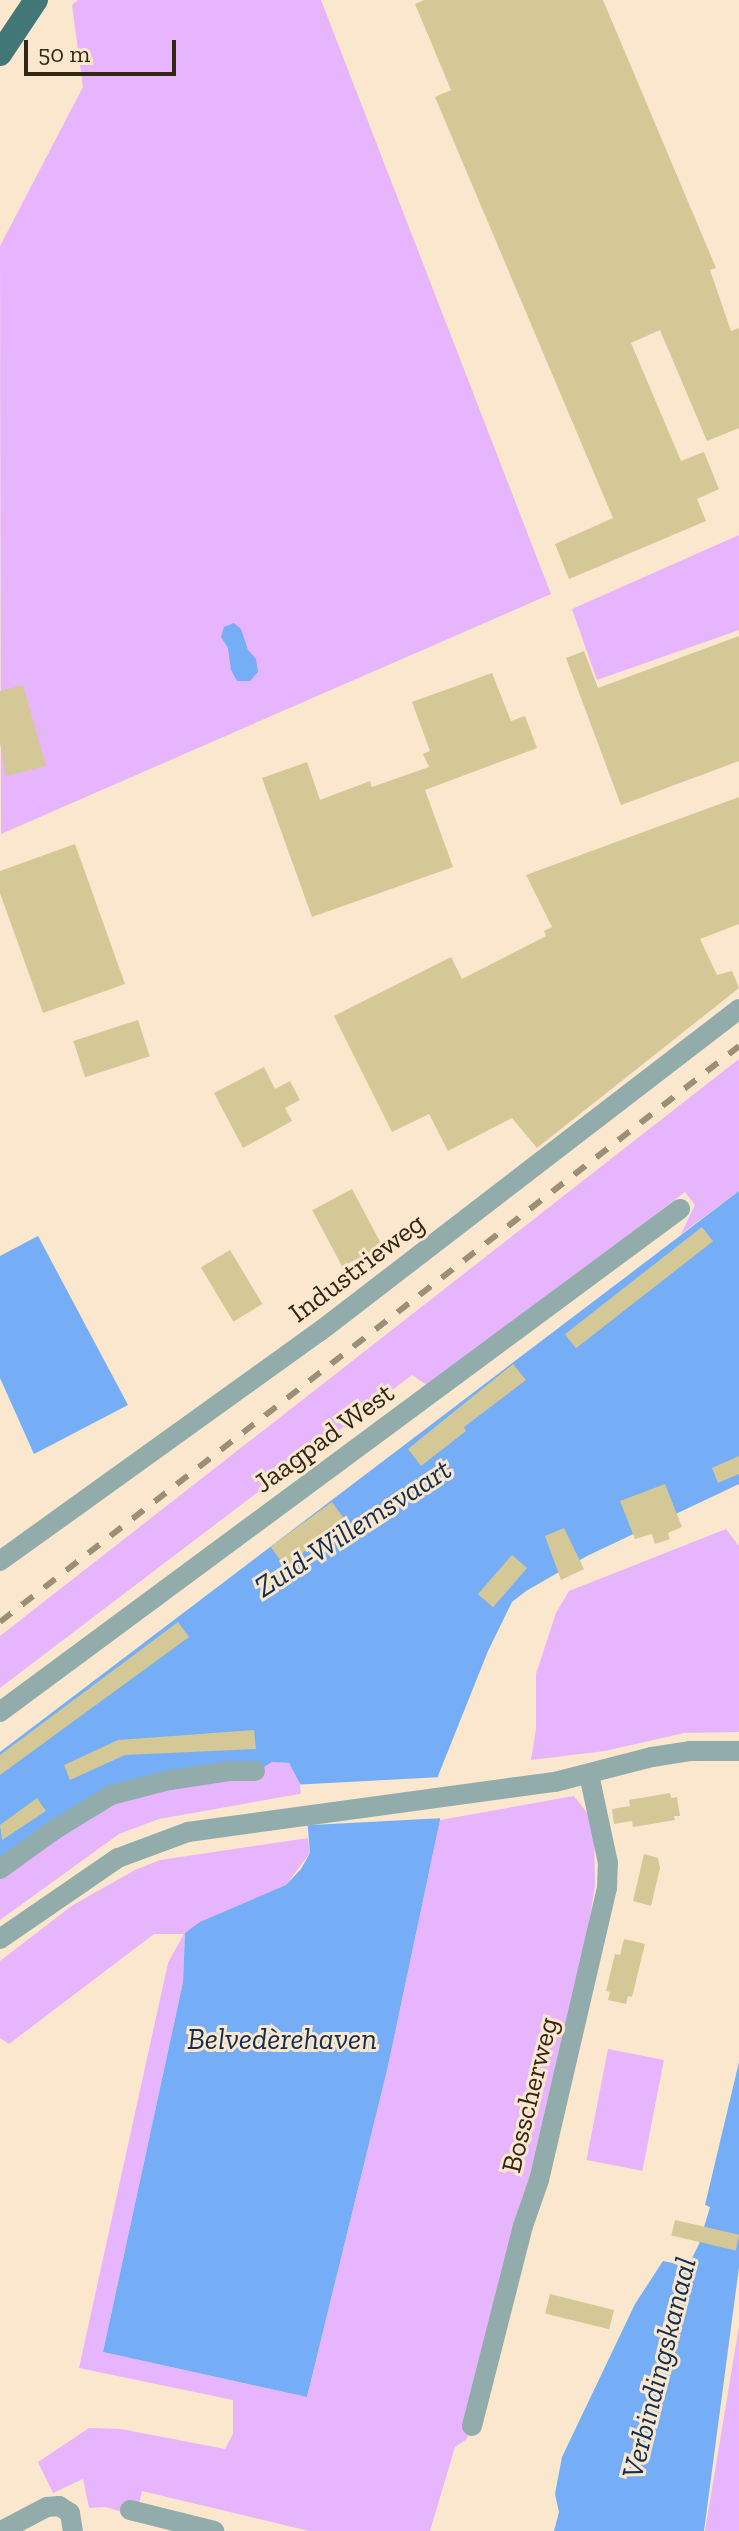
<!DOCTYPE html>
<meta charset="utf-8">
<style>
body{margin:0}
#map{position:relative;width:739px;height:2531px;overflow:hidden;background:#fae7cd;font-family:"Zilla Slab",serif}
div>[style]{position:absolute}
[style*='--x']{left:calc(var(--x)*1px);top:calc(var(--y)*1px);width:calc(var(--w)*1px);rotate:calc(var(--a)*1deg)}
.green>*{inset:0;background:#e7b5fe;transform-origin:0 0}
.water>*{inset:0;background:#75adf6}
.pier>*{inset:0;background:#fae7cd;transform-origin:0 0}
.building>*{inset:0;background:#d5c897;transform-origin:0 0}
.minor>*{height:20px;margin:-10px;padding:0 10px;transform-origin:10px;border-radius:10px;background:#91acab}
.major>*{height:24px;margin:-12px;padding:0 12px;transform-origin:12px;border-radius:12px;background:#427777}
.rail>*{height:6px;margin-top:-3px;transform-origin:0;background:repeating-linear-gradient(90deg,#9d8e78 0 14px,transparent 0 28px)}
span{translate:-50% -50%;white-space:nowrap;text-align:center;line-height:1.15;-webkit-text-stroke:6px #fae7cd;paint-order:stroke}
.street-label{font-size:28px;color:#322615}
.water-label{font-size:30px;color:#122e52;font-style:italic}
.scale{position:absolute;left:24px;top:40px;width:152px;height:36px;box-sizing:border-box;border:4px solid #322615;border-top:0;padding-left:10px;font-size:24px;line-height:28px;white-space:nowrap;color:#322615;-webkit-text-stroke:6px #fae7cd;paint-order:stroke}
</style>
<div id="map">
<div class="green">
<div style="clip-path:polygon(78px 0,321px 0,551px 594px,1px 834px,0 246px,83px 87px,72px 5px)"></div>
<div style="clip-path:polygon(739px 535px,739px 630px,597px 680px,572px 609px)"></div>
<div style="clip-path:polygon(739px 1059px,739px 1191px,681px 1234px,695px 1205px,685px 1192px,430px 1387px,412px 1375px,0 1688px,0 1636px)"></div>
<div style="clip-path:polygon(726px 1529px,739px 1546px,739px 1732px,684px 1733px,605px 1751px,531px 1760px,536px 1729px,536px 1674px,556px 1613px,569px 1591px)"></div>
<div style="clip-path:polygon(272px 1762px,289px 1763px,305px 1793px,159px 1819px,119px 1834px,0 1920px,0 1873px,105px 1803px,261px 1769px)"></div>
<div style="clip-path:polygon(574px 1796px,591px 1818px,594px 1832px,595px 1886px,587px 1934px,467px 2439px,455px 2447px,430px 2531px,309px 2531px,142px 2491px,139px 2504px,127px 2513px,105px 2507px,89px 2508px,83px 2479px,53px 2493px,38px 2462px,89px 2428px,121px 2429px,225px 2449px,233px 2434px,233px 2400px,79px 2368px,168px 1963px,184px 1934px,154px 1934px,9px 2044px,0 2038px,0 1961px,73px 1905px,135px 1870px,160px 1860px,308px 1838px,310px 1853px,286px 1885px,185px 1933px,183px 1982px,103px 2352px,307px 2397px,388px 2066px,440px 1820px)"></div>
<div style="left:608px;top:2049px;width:57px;height:113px;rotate:11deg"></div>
<div style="clip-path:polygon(739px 2326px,739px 2531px,705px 2531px)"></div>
</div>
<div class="water">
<div style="clip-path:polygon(234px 623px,241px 629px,248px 650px,256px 659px,258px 672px,250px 681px,237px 681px,231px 670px,228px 648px,221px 637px,224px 627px)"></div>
<div style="clip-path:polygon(739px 1191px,739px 1484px,587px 1556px,526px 1591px,512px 1602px,488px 1651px,438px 1776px,440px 1820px,388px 2066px,307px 2397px,103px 2352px,183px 1982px,185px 1933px,200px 1922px,286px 1885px,301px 1869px,310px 1853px,305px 1793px,289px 1763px,272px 1762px,261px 1769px,147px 1782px,0 1860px,0 1752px)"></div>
<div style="clip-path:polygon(38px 1236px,128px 1405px,34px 1454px,0 1378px,0 1256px)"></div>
<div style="clip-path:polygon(739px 2062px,739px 2267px,704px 2531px,554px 2531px,559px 2512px,555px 2494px,562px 2457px,635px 2304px,663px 2261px,688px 2266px,699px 2244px,710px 2207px,705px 2205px)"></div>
</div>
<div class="pier">
<div style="left:442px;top:1777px;width:41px;height:142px;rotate:87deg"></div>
</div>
<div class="building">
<div style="clip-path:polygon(424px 0,603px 0,716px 268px,710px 270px,731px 331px,739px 328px,739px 428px,707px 441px,660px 330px,631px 343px,681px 461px,704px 452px,719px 489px,697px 499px,706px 521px,569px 579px,555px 544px,613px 518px,435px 97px,451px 90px,415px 4px)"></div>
<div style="clip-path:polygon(739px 636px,739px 761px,621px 805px,566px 658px,584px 651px,598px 688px)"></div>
<div style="clip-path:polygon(492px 673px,511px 721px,525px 716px,537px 748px,425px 790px,453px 867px,312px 917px,262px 778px,307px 762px,320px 800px,370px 781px,372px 787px,429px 767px,423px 754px,430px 751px,412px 702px)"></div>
<div style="clip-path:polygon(23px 685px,46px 766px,6px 776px,0 743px,0 691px)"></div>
<div style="clip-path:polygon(739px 797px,739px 924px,700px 939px,717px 975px,732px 971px,739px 988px,537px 1148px,512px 1118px,448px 1151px,429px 1114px,392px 1132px,334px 1016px,451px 957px,462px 979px,546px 936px,544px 931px,552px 927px,526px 875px)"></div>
<div style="clip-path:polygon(75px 844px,125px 984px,43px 1013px,0 893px,0 871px)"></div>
<div style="left:138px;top:1020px;width:38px;height:68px;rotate:72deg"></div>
<div style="clip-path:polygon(264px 1067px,275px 1089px,290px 1081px,300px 1100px,285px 1108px,292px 1121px,243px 1148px,214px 1093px)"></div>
<div style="left:352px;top:1189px;width:64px;height:45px;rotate:62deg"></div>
<div style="left:702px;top:1227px;width:18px;height:174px;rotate:52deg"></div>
<div style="left:230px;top:1250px;width:63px;height:34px;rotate:59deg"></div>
<div style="clip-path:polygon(513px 1364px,526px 1380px,464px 1427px,466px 1431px,421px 1466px,408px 1449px)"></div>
<div style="clip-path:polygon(739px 1456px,739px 1474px,718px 1483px,712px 1468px)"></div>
<div style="clip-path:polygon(665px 1484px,682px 1527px,668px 1533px,670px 1539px,655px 1544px,652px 1534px,635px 1539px,620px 1501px)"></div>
<div style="left:332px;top:1502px;width:24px;height:76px;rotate:54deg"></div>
<div style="clip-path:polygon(564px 1528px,584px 1569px,561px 1580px,545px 1536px)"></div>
<div style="left:512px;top:1555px;width:20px;height:52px;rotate:41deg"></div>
<div style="clip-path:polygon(178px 1622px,189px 1637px,0 1775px,0 1755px)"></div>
<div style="clip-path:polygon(254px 1730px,256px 1749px,125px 1755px,70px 1780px,64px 1765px,118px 1740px)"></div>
<div style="clip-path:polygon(670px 1793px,671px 1798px,677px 1797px,680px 1816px,674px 1816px,675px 1820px,633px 1827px,632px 1821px,614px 1824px,612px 1809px,630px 1806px,629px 1800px)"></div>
<div style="clip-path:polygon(37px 1798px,46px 1811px,2px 1840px,0 1825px)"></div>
<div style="clip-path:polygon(644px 1854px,658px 1858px,660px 1868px,651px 1906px,633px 1901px)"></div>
<div style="clip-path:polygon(624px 1939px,645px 1944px,632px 1997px,628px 1996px,626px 2004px,608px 2000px,610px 1992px,606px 1991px,615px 1954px,620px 1955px)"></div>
<div style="left:675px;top:2220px;width:66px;height:16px;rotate:13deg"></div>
<div style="left:550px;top:2294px;width:66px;height:20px;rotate:14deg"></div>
</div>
<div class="minor">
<div style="--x:0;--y:1561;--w:393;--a:-35.7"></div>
<div style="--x:319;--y:1332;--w:530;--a:-37.56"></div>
<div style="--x:0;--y:1712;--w:846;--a:-36.49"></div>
<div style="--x:0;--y:1869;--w:67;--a:-35.8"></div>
<div style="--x:54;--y:1830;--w:67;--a:-31.6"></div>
<div style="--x:111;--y:1795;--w:61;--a:-14.3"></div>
<div style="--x:170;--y:1780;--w:61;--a:-8.5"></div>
<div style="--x:230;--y:1771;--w:25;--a:0"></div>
<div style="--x:0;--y:1939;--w:143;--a:-34.5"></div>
<div style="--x:118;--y:1858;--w:75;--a:-20.4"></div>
<div style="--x:188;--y:1832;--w:370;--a:-7.8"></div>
<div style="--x:555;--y:1782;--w:100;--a:-14.5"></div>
<div style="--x:652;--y:1757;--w:38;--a:-9"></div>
<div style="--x:690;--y:1751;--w:49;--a:0"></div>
<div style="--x:472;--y:2426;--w:206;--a:-75.7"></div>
<div style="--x:523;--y:2226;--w:49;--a:-70.8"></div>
<div style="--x:539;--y:2180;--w:300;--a:-76.9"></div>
<div style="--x:607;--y:1888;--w:25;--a:-88"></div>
<div style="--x:608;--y:1863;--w:91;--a:-102.1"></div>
<div style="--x:130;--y:2510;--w:87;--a:14"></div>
<div style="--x:1;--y:2531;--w:52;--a:-27.6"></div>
<div style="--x:47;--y:2507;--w:12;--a:-5"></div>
<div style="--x:59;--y:2506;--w:13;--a:32"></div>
<div style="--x:70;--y:2513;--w:18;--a:81"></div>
</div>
<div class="major">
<div style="--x:0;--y:54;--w:65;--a:-56.3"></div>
</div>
<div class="rail">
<div style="--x:0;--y:1622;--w:937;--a:-37.93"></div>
</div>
<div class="street-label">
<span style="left:357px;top:1268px;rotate:-37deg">Industrieweg</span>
<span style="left:324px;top:1438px;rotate:-36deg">Jaagpad West</span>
<span style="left:530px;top:2095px;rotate:-76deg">Bosscherweg</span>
</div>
<div class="water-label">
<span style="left:353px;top:1528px;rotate:-33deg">Zuid-Willemsvaart</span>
<span style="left:282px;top:2039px">Belvedèrehaven</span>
<span style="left:659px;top:2368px;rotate:-76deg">Verbindingskanaal</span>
</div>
<div class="scale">50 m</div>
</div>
